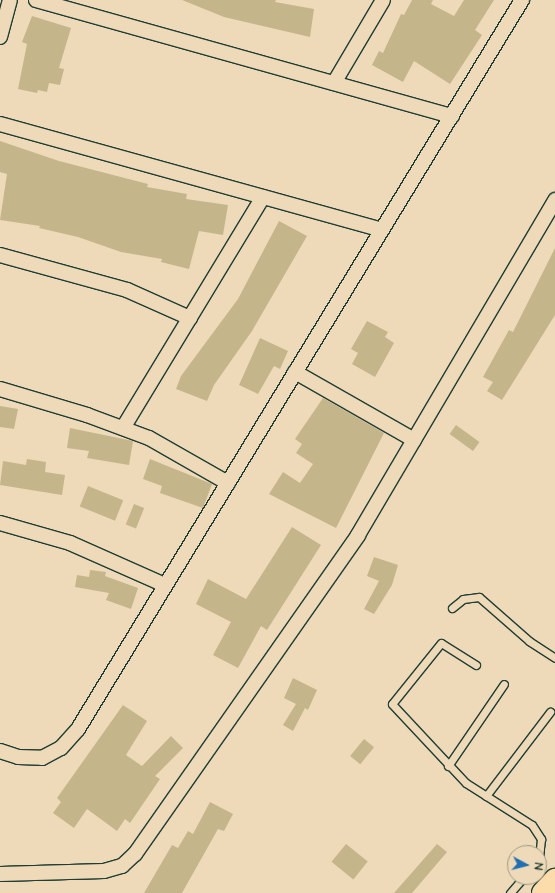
<!DOCTYPE html>
<style>
body{margin:0}
#map{position:relative;width:555px;height:893px;overflow:hidden;background:#eedab8;font-family:"Architects Daughter",sans-serif}
div>[style]{position:absolute}
[style*='--x']{left:calc(var(--x)*1px);top:calc(var(--y)*1px);width:calc(var(--w)*1px);rotate:calc(var(--a)*1deg)}
.building>*{inset:0;background:#c5b58b;transform-origin:0 0}
.roads{filter:drop-shadow(1px 0 #1f3d34) drop-shadow(-1px 0 #1f3d34) drop-shadow(0 1px #1f3d34) drop-shadow(0 -1px #1f3d34)}
.lane>*{height:7px;margin:-3.5px;padding:0 3.5px;transform-origin:3.5px;border-radius:3.5px;background:#eedab8}
.street>*{height:14px;margin:-7px;padding:0 7px;transform-origin:7px;border-radius:7px;background:#eedab8}
.highway>*{height:22px;margin:-11px;padding:0 11px;transform-origin:11px;border-radius:11px;background:#fddcac}
span{translate:-50% -50%;white-space:nowrap;text-align:center;line-height:1.15;-webkit-text-stroke:3px #eedab8;paint-order:stroke}
.north{position:absolute;left:507px;top:845px;width:40px;height:40px;box-sizing:border-box;background:#eedab8;border:1px solid #9b9b83;border-radius:50%;rotate:97deg;font-size:11px;font-weight:700;line-height:16px;text-align:center;color:#1f3d34}
.north::after{content:'';display:block;margin:auto;width:14px;height:18px;background:#1f6fb2;clip-path:polygon(50% 0,100% 100%,50% 72%,0 100%)}
</style>
<div id="map">
<div class="building">
<div style="clip-path:polygon(182px 0,276px 0,275px 2px,314px 9px,310px 37px,224px 17px)"></div>
<div style="clip-path:polygon(412px 0,433px 0,431px 4px,454px 16px,464px 0,494px 0,475px 30px,482px 35px,450px 84px,414px 61px,403px 82px,372px 65px,379px 51px,383px 53px,401px 14px,404px 15px)"></div>
<div style="clip-path:polygon(32px 16px,71px 28px,59px 68px,64px 69px,60px 85px,49px 83px,47px 92px,38px 90px,37px 93px,18px 89px,27px 44px,22px 42px)"></div>
<div style="clip-path:polygon(0 141px,59px 161px,148px 184px,147px 187px,187px 194px,186px 199px,228px 205px,223px 235px,199px 231px,189px 269px,161px 262px,162px 259px,121px 252px,78px 237px,39px 228px,40px 226px,0 220px,7px 174px,0 172px)"></div>
<div style="clip-path:polygon(279px 221px,307px 236px,252px 331px,214px 385px,207px 401px,176px 389px,181px 376px,238px 299px)"></div>
<div style="clip-path:polygon(555px 248px,555px 315px,502px 400px,487px 391px,493px 382px,483px 377px,509px 330px,513px 332px)"></div>
<div style="clip-path:polygon(367px 321px,388px 332px,385px 337px,394px 343px,375px 377px,352px 364px,358px 353px,351px 349px)"></div>
<div style="clip-path:polygon(260px 338px,288px 351px,280px 369px,274px 366px,258px 394px,239px 385px)"></div>
<div style="clip-path:polygon(323px 398px,384px 433px,336px 528px,269px 494px,283px 472px,300px 483px,313px 464px,296px 453px,302px 444px,295px 439px)"></div>
<div style="clip-path:polygon(0 406px,18px 409px,14px 429px,0 427px)"></div>
<div style="left:456px;top:425px;width:29px;height:11px;rotate:36deg"></div>
<div style="clip-path:polygon(70px 428px,133px 441px,129px 465px,87px 458px,89px 451px,67px 448px)"></div>
<div style="clip-path:polygon(27px 459px,46px 462px,45px 472px,65px 475px,62px 495px,0 485px,3px 461px,26px 465px)"></div>
<div style="clip-path:polygon(150px 459px,212px 484px,203px 508px,160px 493px,162px 486px,143px 479px)"></div>
<div style="left:88px;top:486px;width:38px;height:22px;rotate:22deg"></div>
<div style="left:134px;top:504px;width:11px;height:22px;rotate:22deg"></div>
<div style="clip-path:polygon(292px 527px,321px 545px,267px 630px,261px 626px,238px 668px,213px 655px,231px 622px,196px 604px,208px 579px,246px 599px)"></div>
<div style="clip-path:polygon(374px 557px,398px 565px,392px 585px,374px 614px,364px 609px,379px 581px,367px 576px)"></div>
<div style="clip-path:polygon(90px 570px,106px 572px,105px 576px,138px 588px,131px 609px,106px 600px,109px 593px,75px 587px,77px 575px,89px 577px)"></div>
<div style="clip-path:polygon(293px 678px,317px 690px,308px 710px,305px 708px,293px 731px,283px 725px,296px 704px,284px 698px)"></div>
<div style="clip-path:polygon(123px 705px,147px 721px,126px 755px,142px 766px,171px 736px,183px 748px,155px 776px,160px 779px,130px 823px,125px 819px,117px 831px,87px 809px,74px 828px,53px 813px,61px 802px,57px 798px)"></div>
<div style="left:364px;top:739px;width:13px;height:22px;rotate:39deg"></div>
<div style="clip-path:polygon(210px 802px,233px 814px,224px 831px,218px 829px,182px 893px,144px 893px,172px 845px,178px 848px,188px 831px,193px 834px)"></div>
<div style="left:346px;top:844px;width:28px;height:23px;rotate:39deg"></div>
<div style="clip-path:polygon(437px 844px,447px 852px,412px 893px,394px 893px)"></div>
</div>
<div class="roads">
<div class="lane">
<div style="--x:452;--y:608;--w:14;--a:-39"></div>
<div style="--x:463;--y:599;--w:16;--a:-7"></div>
<div style="--x:479;--y:597;--w:67;--a:41.3"></div>
<div style="--x:529;--y:641;--w:31;--a:33"></div>
<div style="--x:476;--y:665;--w:41;--a:-147.8"></div>
<div style="--x:441;--y:643;--w:78;--a:128.8"></div>
<div style="--x:392;--y:704;--w:108;--a:46.9"></div>
<div style="--x:466;--y:783;--w:78;--a:32.5"></div>
<div style="--x:532;--y:825;--w:17;--a:57"></div>
<div style="--x:541;--y:839;--w:19;--a:96"></div>
<div style="--x:448;--y:766;--w:99;--a:-55.7"></div>
<div style="--x:486;--y:796;--w:106;--a:-52.7"></div>
<div style="--x:510;--y:893;--w:21;--a:-49"></div>
</div>
<div class="street">
<div style="--x:36;--y:0;--w:432;--a:15.6"></div>
<div style="--x:0;--y:37;--w:38;--a:-75"></div>
<div style="--x:334;--y:83;--w:96;--a:-59.4"></div>
<div style="--x:0;--y:124;--w:396;--a:15.5"></div>
<div style="--x:0;--y:255;--w:132;--a:15.4"></div>
<div style="--x:127;--y:290;--w:69;--a:24"></div>
<div style="--x:295;--y:372;--w:137;--a:29.7"></div>
<div style="--x:0;--y:389;--w:91;--a:16.6"></div>
<div style="--x:87;--y:415;--w:66;--a:20.4"></div>
<div style="--x:149;--y:438;--w:91;--a:29.7"></div>
<div style="--x:123;--y:428;--w:270;--a:-58.8"></div>
<div style="--x:0;--y:523;--w:73;--a:15.9"></div>
<div style="--x:70;--y:543;--w:104;--a:23.9"></div>
<div style="--x:0;--y:751;--w:19;--a:18"></div>
<div style="--x:18;--y:757;--w:24;--a:2"></div>
<div style="--x:42;--y:758;--w:21;--a:-28"></div>
<div style="--x:61;--y:748;--w:25;--a:-48"></div>
<div style="--x:78;--y:729;--w:854;--a:-58.66"></div>
<div style="--x:0;--y:874;--w:104;--a:-1.7"></div>
<div style="--x:104;--y:871;--w:19;--a:-16"></div>
<div style="--x:122;--y:866;--w:18;--a:-43"></div>
<div style="--x:135;--y:854;--w:389;--a:-55"></div>
<div style="--x:358;--y:535;--w:389;--a:-59.5"></div>
</div>
<div class="highway">
<div style="--x:543;--y:893;--w:18;--a:-47"></div>
</div>
</div>
<div class="north">N</div>
</div>
